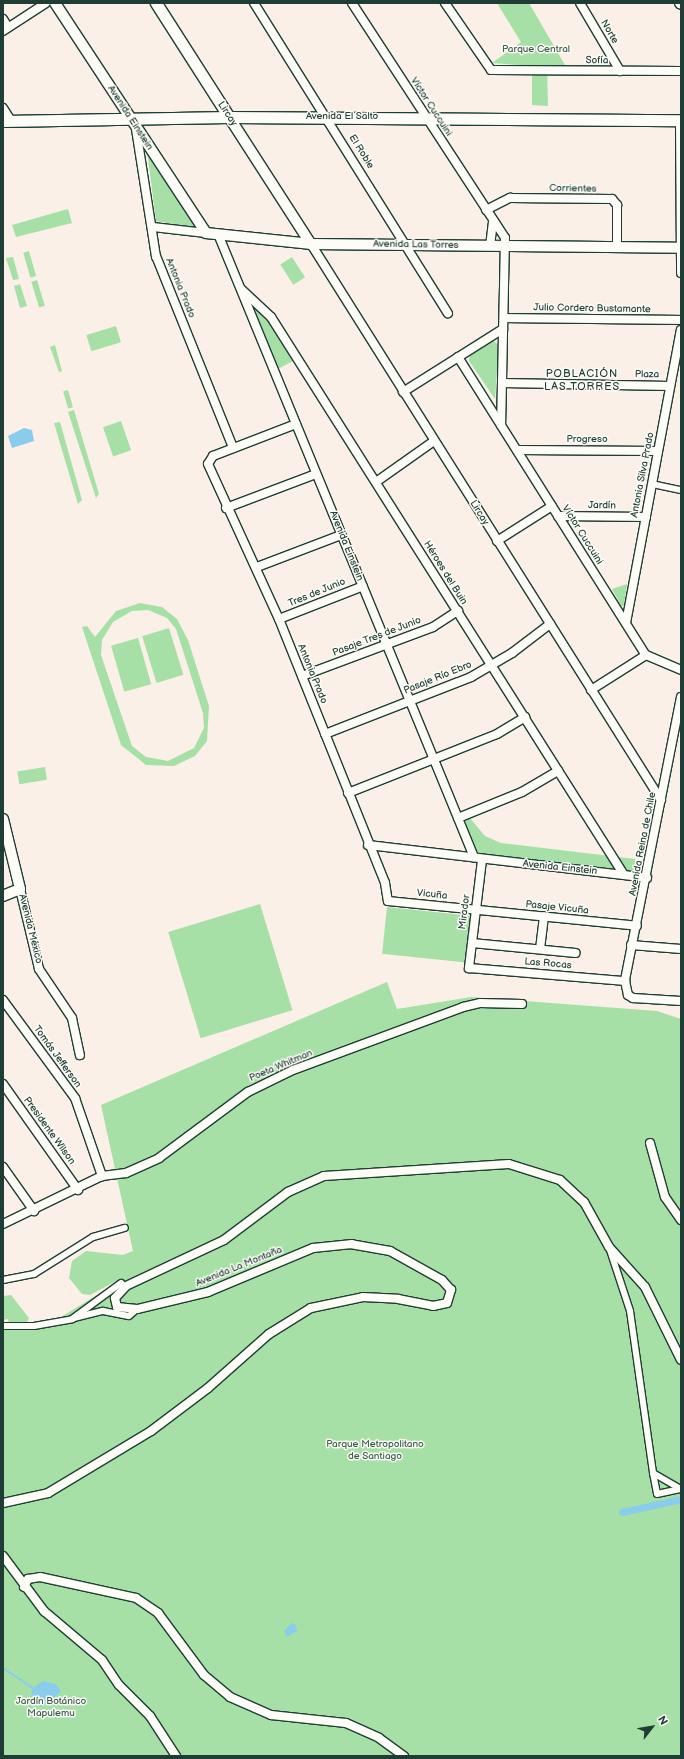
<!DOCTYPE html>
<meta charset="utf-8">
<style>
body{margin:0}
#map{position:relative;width:684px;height:1759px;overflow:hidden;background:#fbf0e7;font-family:"Balsamiq Sans",sans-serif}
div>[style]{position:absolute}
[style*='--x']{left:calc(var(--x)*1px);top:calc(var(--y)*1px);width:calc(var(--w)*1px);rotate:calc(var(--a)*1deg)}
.green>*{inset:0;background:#a6e0a6;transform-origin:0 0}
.water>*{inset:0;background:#8acceb}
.stream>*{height:2px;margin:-1px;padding:0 1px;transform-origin:1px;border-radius:1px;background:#8acceb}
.canal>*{height:7px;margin:-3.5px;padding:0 3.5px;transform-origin:3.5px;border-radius:3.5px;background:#8acceb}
.roads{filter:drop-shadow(1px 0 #1f3d34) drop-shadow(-1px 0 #1f3d34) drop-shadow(0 1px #1f3d34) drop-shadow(0 -1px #1f3d34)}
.pedestrian>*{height:6px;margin:-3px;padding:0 3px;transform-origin:3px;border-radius:3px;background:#fdfcf7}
.minor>*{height:8px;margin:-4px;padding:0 4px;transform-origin:4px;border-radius:4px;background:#fdfcf7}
.tertiary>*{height:10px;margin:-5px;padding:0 5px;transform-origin:5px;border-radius:5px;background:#fdfcf7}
.secondary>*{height:11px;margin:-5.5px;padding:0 5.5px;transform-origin:5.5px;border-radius:5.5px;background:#fdfcf7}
span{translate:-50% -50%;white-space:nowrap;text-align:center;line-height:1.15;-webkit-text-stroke:3px #fdfcf7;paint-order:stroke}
.street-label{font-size:10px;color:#1f3d34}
.park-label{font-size:10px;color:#3a5e4b}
.neighbourhood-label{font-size:11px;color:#1f3d34;letter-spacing:1px}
.frame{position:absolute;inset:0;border:4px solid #1f3d34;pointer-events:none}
.north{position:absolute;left:632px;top:1707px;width:40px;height:40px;-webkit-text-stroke:3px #fdfcf7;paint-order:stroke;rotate:59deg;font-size:11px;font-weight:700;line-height:16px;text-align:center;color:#1f3d34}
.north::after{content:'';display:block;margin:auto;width:14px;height:18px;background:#1f3d34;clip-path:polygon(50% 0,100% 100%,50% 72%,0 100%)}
</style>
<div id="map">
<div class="green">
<div style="clip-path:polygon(497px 3px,529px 3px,565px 65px,547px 65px,548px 106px,532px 105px,532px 66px,492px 63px,521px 42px)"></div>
<div style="clip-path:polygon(147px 150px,196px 227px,196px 228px,156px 221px)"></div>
<div style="clip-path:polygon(68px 209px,72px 223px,16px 237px,12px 225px)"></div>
<div style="left:29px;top:251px;width:26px;height:6px;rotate:74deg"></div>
<div style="clip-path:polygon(13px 257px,19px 279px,13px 280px,6px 258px)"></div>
<div style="left:292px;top:257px;width:24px;height:14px;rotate:57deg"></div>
<div style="left:37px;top:280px;width:27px;height:6px;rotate:73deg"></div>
<div style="clip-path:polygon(20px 284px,27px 306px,20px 308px,14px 286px)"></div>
<div style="clip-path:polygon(250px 302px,263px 311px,293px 361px,278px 369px)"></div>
<div style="left:116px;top:326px;width:17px;height:31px;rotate:73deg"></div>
<div style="clip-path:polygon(492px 340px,499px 345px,495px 399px,469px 361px,470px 355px)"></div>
<div style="clip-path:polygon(55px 345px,62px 371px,59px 372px,50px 347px)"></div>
<div style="left:68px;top:390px;width:18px;height:5px;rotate:74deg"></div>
<div style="clip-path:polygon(74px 410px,99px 494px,96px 498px,68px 412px)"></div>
<div style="left:121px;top:421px;width:31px;height:19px;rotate:71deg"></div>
<div style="clip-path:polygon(60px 422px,82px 500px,78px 504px,54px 423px)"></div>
<div style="clip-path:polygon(627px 584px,624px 606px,621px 606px,612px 589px)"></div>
<div style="clip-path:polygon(evenodd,140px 603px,162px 607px,177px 619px,188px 640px,209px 706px,207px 741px,195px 756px,174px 766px,146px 765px,121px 745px,82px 627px,87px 626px,95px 637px,116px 611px,140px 603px,148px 610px,167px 618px,176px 629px,203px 713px,204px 728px,194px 748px,168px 761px,146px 757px,132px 746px,101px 655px,102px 640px,113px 622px,132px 611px,148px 610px)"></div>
<div style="left:169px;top:628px;width:49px;height:28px;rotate:73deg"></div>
<div style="left:138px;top:638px;width:48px;height:28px;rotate:74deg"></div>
<div style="left:45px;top:767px;width:13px;height:28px;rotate:81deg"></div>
<div style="clip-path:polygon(469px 817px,485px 836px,501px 843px,635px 859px,638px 875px,482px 855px,477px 851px,463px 819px)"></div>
<div style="left:260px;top:904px;width:111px;height:96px;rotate:73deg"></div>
<div style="left:387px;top:907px;width:84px;height:47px;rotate:6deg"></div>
<div style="clip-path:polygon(387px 982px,397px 1009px,471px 997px,657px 1011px,681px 1019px,681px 1756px,3px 1756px,3px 1329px,48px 1325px,118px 1282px,120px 1279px,90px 1295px,82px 1294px,69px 1278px,72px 1261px,86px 1251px,123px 1255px,133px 1251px,101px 1105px)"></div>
<div style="clip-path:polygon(11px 1295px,29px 1318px,27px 1322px,19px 1326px,9px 1324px,8px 1319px,3px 1320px,3px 1296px)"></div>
</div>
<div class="water">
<div style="clip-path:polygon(24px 428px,32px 430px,34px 441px,12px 448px,8px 436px)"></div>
<div style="clip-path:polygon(292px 1623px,296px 1625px,297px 1631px,287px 1637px,284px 1631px)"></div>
<div style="clip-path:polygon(43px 1681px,56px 1684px,61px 1692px,41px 1707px,31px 1694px,33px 1688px)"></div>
</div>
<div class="stream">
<div style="--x:3;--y:1668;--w:36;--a:34"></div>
</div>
<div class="canal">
<div style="--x:622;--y:1512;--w:60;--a:-12.4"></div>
</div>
<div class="roads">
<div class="pedestrian">
<div style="--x:652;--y:484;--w:30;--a:12"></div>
<div style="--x:610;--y:1250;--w:64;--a:71.8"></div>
<div style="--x:630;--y:1311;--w:164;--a:81.9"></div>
<div style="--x:653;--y:1473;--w:32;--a:30"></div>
<div style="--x:3;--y:1280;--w:32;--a:-11"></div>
<div style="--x:34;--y:1274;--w:70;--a:-32.1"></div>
<div style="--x:93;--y:1237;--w:33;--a:-16"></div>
<div style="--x:74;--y:1318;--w:30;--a:-14"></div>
<div style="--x:103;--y:1311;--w:26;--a:11"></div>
<div style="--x:129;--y:1316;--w:11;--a:-41"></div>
<div style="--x:3;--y:1326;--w:31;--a:0"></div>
<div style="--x:34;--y:1326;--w:39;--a:-10"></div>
<div style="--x:72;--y:1319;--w:61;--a:-36.3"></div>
<div style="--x:653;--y:1473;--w:21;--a:79"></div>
<div style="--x:657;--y:1494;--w:25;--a:-12"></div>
</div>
<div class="minor">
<div style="--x:254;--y:3;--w:366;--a:58"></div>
<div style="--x:352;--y:3;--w:280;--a:56.9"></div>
<div style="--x:505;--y:238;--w:187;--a:91.2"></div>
<div style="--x:445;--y:3;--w:81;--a:55.5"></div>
<div style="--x:491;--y:70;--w:190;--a:0.3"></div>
<div style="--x:580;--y:3;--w:79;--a:59.5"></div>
<div style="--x:3;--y:19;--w:9;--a:58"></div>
<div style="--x:3;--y:31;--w:51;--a:-33.1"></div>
<div style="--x:3;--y:108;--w:15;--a:58"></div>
<div style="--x:680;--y:120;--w:153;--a:89.6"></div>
<div style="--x:136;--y:129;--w:129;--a:81.1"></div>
<div style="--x:156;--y:256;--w:207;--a:68.1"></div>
<div style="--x:486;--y:210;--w:27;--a:-27"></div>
<div style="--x:510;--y:198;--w:102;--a:0.6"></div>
<div style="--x:612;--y:199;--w:8;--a:50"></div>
<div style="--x:617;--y:205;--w:42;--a:90"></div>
<div style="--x:153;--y:227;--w:53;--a:6.5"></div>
<div style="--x:218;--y:234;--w:674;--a:67.66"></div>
<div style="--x:311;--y:244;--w:657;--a:57.81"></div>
<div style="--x:490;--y:246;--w:24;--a:-83"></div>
<div style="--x:241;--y:289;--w:41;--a:43"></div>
<div style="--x:271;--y:317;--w:660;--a:57.68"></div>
<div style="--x:504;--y:318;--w:177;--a:0.6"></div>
<div style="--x:458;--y:357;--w:352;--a:57.8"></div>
<div style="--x:646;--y:655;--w:38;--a:23"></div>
<div style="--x:502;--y:383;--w:168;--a:1"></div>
<div style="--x:403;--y:392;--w:118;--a:-32.2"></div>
<div style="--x:296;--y:424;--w:89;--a:158.9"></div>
<div style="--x:213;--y:456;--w:9;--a:122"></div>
<div style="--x:208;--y:464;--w:170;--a:65.4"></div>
<div style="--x:279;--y:619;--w:284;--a:68.1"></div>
<div style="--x:385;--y:883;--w:18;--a:81"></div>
<div style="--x:388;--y:901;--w:250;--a:5.7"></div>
<div style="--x:517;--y:450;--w:141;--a:0.4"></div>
<div style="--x:376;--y:482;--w:71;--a:-35.3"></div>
<div style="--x:226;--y:508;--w:96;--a:-20.7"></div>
<div style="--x:558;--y:516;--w:88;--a:0.7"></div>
<div style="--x:497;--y:541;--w:65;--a:-32.5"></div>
<div style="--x:257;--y:567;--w:90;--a:-20.9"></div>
<div style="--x:279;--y:619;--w:90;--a:-21.4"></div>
<div style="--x:626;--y:623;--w:298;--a:-79.4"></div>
<div style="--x:302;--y:676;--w:140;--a:-20.5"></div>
<div style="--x:433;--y:627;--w:30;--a:-33"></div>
<div style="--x:591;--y:690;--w:65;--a:-32.5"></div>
<div style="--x:681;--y:697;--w:289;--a:101.2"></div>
<div style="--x:625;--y:981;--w:14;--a:78"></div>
<div style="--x:628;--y:995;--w:6;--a:31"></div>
<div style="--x:633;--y:998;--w:48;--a:3.6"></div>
<div style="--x:325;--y:734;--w:157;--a:-21.3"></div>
<div style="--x:471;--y:677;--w:48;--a:-30.3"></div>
<div style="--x:512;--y:653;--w:48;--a:-37.3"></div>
<div style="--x:348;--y:793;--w:160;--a:-21.6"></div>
<div style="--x:497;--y:734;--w:33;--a:-31"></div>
<div style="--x:458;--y:818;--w:69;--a:-22.1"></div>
<div style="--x:522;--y:792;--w:42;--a:-30.3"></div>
<div style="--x:368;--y:845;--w:281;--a:6.7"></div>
<div style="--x:482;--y:860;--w:109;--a:96.9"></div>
<div style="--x:469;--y:968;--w:157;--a:4.8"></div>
<div style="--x:20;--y:889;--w:82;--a:76.6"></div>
<div style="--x:39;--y:969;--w:59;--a:56"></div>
<div style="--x:72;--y:1018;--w:38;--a:78"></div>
<div style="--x:472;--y:943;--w:104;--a:5.5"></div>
<div style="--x:631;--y:945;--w:50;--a:4.6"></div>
<div style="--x:540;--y:949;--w:33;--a:-83"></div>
<div style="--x:3;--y:1000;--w:122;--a:53.7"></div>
<div style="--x:75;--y:1098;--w:83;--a:70.9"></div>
<div style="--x:3;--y:1084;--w:130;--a:54.7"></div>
<div style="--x:650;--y:1143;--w:56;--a:74.5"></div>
<div style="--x:665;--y:1197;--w:28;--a:55"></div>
<div style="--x:3;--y:1167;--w:54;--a:54.8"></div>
<div style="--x:3;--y:1224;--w:110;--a:-25.9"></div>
<div style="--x:102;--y:1176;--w:24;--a:-7"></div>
<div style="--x:126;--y:1173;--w:36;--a:-24"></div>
<div style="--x:159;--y:1158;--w:111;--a:-36.6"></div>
<div style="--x:248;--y:1092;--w:50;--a:-26.1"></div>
<div style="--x:293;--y:1070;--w:181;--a:-20.3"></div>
<div style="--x:463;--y:1007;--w:17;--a:-13"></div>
<div style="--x:480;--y:1003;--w:42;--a:1.4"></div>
<div style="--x:3;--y:1503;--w:46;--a:-12.5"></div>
<div style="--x:48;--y:1493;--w:120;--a:-31"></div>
<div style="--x:151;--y:1431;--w:71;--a:-37"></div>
<div style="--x:208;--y:1388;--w:81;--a:-41.5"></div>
<div style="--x:269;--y:1334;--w:49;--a:-31.8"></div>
<div style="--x:311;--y:1308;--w:53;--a:-11.9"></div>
<div style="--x:363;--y:1297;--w:35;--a:3"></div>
<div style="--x:398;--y:1299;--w:36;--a:11"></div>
<div style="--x:433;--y:1306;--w:14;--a:-12"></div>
<div style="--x:447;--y:1303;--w:14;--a:-73"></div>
<div style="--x:451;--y:1290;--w:13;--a:-132"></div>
<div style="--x:442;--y:1280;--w:60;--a:-150.9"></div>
<div style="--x:390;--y:1251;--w:39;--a:-170"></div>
<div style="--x:352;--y:1244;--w:39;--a:174"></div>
<div style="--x:313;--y:1248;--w:114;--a:157.3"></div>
<div style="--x:208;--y:1292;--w:73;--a:166.5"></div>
<div style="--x:137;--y:1309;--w:20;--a:-174"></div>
<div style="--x:117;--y:1307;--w:9;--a:-103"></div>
<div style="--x:115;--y:1298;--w:16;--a:-47"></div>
<div style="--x:126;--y:1286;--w:108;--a:-25.1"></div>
<div style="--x:224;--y:1240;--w:80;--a:-36.9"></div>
<div style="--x:288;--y:1192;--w:39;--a:-24"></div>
<div style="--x:324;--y:1176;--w:185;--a:-3.7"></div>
<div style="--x:509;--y:1164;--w:53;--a:17.4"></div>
<div style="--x:560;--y:1180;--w:33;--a:43"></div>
<div style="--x:584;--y:1202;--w:51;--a:60.9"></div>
<div style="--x:609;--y:1247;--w:54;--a:48"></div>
<div style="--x:645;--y:1287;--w:81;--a:63.7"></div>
<div style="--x:3;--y:1556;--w:69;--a:53.3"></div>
<div style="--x:44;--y:1611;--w:76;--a:40.2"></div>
<div style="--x:102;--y:1660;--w:30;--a:56"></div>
<div style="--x:119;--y:1685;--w:44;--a:45"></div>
<div style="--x:150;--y:1716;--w:48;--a:57"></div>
<div style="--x:24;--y:1587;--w:9;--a:-63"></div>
<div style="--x:28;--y:1579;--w:12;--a:-9"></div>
<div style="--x:40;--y:1577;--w:98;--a:12.3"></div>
<div style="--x:136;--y:1598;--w:27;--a:34"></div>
<div style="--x:158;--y:1613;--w:77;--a:53.4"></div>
<div style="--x:204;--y:1675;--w:34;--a:40"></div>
<div style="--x:230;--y:1697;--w:45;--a:23.7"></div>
<div style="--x:271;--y:1715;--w:75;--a:6.1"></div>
<div style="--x:346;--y:1723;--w:36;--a:24"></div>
<div style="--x:379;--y:1738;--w:31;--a:36"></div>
</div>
<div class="tertiary">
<div style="--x:55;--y:3;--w:275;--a:56.7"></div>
<div style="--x:206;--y:233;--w:106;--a:6"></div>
<div style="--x:311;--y:244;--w:370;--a:0.6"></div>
<div style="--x:680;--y:3;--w:1;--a:45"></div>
<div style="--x:229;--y:117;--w:151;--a:57.2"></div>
<div style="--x:3;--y:819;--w:72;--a:76.3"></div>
<div style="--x:20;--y:889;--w:18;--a:158"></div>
</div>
<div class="secondary">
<div style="--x:156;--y:3;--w:135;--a:57.4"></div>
<div style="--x:3;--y:121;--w:226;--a:-1"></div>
<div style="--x:229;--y:117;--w:452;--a:0.4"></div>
</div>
</div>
<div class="street-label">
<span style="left:609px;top:32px;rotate:60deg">Norte</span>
<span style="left:597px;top:61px;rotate:1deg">Sofía</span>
<span style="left:431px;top:107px;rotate:57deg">Víctor Cuccuini</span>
<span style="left:227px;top:114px;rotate:57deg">Lircay</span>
<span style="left:342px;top:117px">Avenida El Salto</span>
<span style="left:130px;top:118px;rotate:57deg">Avenida Einstein</span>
<span style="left:361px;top:152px;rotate:58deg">El Roble</span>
<span style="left:573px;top:189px;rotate:1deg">Corrientes</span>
<span style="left:416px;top:245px;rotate:1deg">Avenida Las Torres</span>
<span style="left:180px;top:288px;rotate:68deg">Antonia Prado</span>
<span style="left:592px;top:309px;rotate:1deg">Julio Cordero Bustamante</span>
<span style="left:647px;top:375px;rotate:1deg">Plaza</span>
<span style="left:587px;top:440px">Progreso</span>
<span style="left:643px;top:475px;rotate:-79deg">Antonia Silva Prado</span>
<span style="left:602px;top:506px;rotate:1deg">Jardín</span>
<span style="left:479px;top:513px;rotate:58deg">Lircay</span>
<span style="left:582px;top:535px;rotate:58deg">Víctor Cuccuini</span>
<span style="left:346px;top:546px;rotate:68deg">Avenida Einstein</span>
<span style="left:445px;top:573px;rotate:58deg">Héroes del Buin</span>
<span style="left:317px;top:593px;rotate:-22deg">Tres de Junio</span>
<span style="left:377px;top:637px;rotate:-21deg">Pasaje Tres de Junio</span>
<span style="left:312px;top:674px;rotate:68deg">Antonia Prado</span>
<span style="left:438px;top:678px;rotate:-22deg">Pasaje Río Ebro</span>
<span style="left:643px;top:844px;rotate:-79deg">Avenida Reina de Chile</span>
<span style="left:560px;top:868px;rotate:6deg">Avenida Einstein</span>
<span style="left:432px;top:895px;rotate:6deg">Vicuña</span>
<span style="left:557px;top:908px;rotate:6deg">Pasaje Vicuña</span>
<span style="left:465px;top:912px;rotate:-83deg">Mirador</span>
<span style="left:30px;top:929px;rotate:76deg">Avenida México</span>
<span style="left:548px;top:964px;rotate:5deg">Las Rocas</span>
<span style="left:57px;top:1057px;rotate:54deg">Tomás Jefferson</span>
<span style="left:281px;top:1066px;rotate:-23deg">Poeta Whitman</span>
<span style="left:49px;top:1131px;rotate:54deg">Presidente Wilson</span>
<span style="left:239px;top:1267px;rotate:-22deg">Avenida La Montaña</span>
</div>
<div class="park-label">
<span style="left:536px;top:50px">Parque Central</span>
<span style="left:375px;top:1450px">Parque Metropolitano<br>de Santiago</span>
<span style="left:51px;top:1707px">Jardín Botánico<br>Mapulemu</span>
</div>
<div class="neighbourhood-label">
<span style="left:582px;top:381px">POBLACIÓN<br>LAS TORRES</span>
</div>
<div class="frame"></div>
<div class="north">N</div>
</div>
